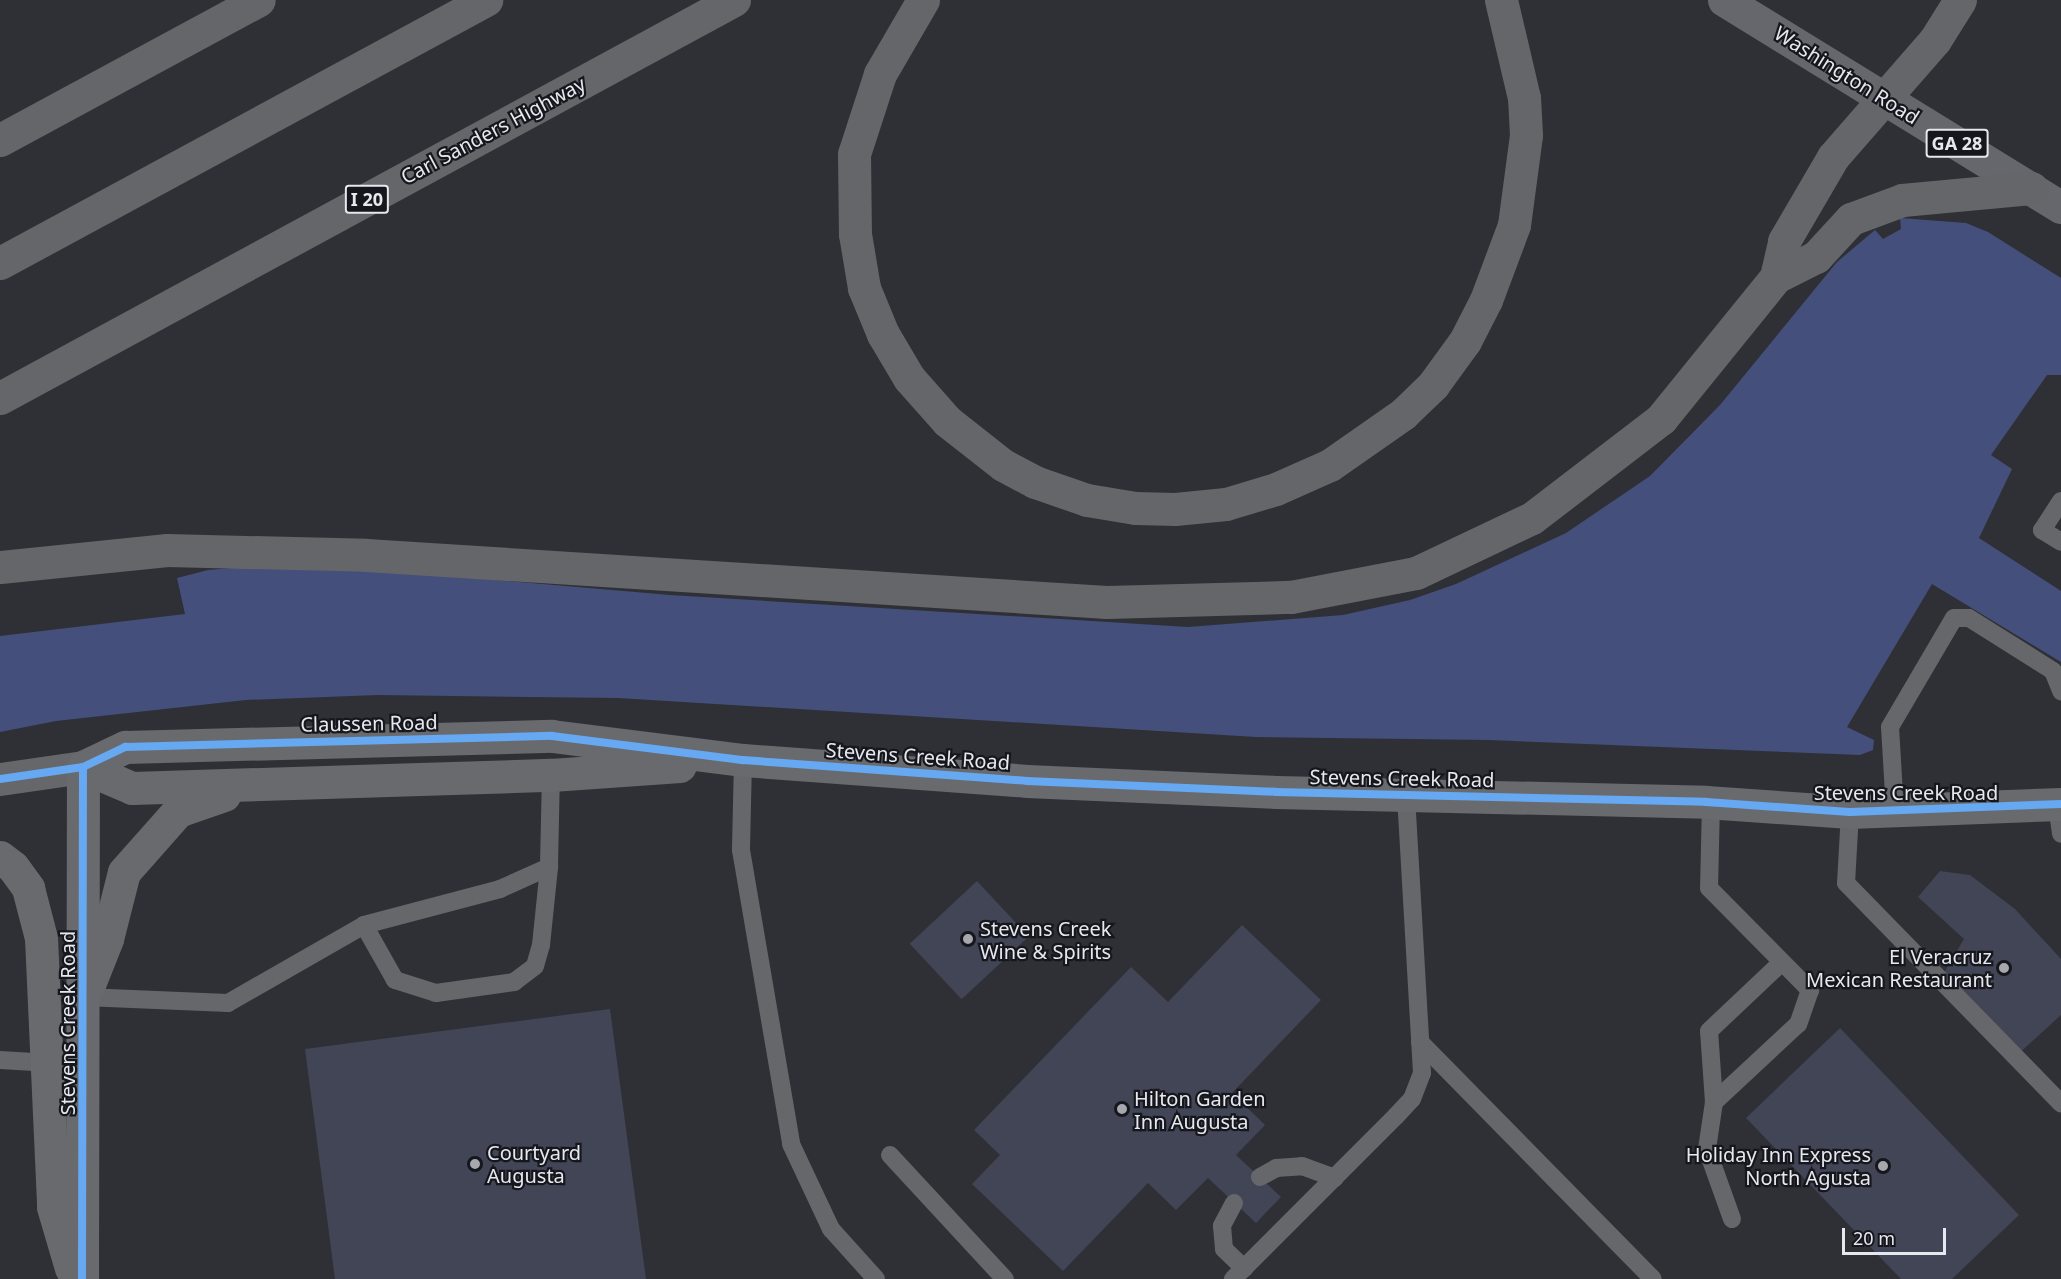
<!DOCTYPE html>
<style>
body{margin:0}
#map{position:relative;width:2061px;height:1279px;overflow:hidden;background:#2e3036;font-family:"Noto Sans",sans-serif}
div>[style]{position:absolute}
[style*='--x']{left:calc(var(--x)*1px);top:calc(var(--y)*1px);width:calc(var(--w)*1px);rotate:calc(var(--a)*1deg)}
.green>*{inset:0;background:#444f7b}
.building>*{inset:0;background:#414555;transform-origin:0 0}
.lane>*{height:18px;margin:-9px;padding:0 9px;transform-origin:9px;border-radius:9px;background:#66676a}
.street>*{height:33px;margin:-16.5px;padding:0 16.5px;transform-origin:16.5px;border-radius:16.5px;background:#66676a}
.secondary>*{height:33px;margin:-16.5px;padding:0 16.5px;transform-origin:16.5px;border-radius:16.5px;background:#696a6d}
.primary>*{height:33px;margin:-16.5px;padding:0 16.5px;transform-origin:16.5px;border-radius:16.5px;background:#66676c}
.highway>*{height:33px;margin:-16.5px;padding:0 16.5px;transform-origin:16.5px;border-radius:16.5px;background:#646669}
.cycleway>*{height:8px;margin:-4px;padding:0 4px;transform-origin:4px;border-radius:4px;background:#66a8f1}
.dots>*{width:16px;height:16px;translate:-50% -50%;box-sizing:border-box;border:3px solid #15171c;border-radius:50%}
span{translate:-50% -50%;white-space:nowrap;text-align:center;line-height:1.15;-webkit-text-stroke:4.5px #15171c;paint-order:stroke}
.shield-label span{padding:2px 4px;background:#15171c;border:2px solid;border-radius:4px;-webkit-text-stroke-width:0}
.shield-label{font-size:18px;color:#e6e8ef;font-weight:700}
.street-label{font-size:20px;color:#e6e8ef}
.poi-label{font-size:20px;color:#e6e8ef}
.left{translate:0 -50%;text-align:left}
.right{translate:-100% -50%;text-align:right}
.scale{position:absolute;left:1842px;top:1228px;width:104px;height:27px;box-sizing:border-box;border:3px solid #e6e8ef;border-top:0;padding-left:8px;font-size:18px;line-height:21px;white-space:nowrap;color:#e6e8ef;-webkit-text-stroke:4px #15171c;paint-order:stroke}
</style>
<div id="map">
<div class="green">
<div style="clip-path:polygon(1900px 218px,1966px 223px,1988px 232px,2061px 278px,2061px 375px,2047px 375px,1991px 455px,2012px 469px,1979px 538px,2061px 591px,2061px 662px,1932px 584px,1847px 727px,1874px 740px,1873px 750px,1860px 755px,1489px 740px,1256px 737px,618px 698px,378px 695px,246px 700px,56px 721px,0 732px,0 636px,185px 614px,177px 578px,208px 570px,299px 563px,670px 595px,1188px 627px,1343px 615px,1410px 600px,1456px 584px,1566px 533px,1650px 476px,1720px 405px,1837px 262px,1875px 230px,1883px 239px,1901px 229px)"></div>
</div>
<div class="building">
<div style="clip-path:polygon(1940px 871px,1970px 875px,2015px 909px,2061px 959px,2061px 1015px,2016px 1056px,1942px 976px,1964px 939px,1918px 897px)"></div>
<div style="left:977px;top:881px;width:76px;height:92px;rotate:47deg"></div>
<div style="clip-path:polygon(1242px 925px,1321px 1000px,1232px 1093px,1265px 1125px,1236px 1155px,1281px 1197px,1256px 1223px,1208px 1178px,1176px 1210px,1148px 1183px,1063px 1271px,972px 1184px,1000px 1155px,974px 1130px,1131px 967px,1168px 1002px)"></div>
<div style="clip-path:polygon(610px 1009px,646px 1279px,335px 1279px,305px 1049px)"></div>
<div style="clip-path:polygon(1840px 1028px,2019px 1215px,1952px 1279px,1901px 1279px,1746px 1118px)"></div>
</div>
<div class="lane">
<div style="--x:2061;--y:501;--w:35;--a:123"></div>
<div style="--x:2042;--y:530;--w:22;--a:32"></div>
<div style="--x:743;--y:760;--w:90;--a:91.3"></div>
<div style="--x:741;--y:850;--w:298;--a:80.3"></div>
<div style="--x:791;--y:1144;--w:94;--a:64.8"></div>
<div style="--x:831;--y:1229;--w:67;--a:48"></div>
<div style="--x:1711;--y:802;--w:86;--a:91.3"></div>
<div style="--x:1709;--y:888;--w:144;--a:45.3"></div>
<div style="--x:1810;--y:990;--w:36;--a:109"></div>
<div style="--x:1798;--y:1024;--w:115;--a:137.1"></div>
<div style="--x:2057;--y:805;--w:29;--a:82"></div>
<div style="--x:1895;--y:811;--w:84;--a:-93.4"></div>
<div style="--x:1890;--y:727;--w:126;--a:-59.6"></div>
<div style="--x:1954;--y:618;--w:15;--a:0"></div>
<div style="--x:1969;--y:618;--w:99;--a:32.2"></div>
<div style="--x:2053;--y:671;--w:22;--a:68"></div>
<div style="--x:1850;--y:812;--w:71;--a:93.2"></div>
<div style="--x:1846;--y:883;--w:308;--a:45.7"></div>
<div style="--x:364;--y:925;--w:63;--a:60.6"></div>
<div style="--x:395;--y:980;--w:43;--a:17.6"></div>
<div style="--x:436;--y:993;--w:79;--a:-8"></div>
<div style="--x:514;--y:982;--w:26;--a:-37"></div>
<div style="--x:535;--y:966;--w:22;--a:-74"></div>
<div style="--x:541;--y:945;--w:78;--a:-84.1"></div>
<div style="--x:549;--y:867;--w:92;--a:-88.8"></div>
<div style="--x:84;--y:997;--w:144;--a:2.4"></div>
<div style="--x:228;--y:1003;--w:157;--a:-29.8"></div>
<div style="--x:364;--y:925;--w:141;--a:-14.8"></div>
<div style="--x:500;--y:889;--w:54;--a:-24.2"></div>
<div style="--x:1420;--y:1042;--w:332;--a:45.5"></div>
<div style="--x:0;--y:1060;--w:84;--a:3.4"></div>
<div style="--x:890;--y:1155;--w:169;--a:47.2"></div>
<div style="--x:1260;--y:1177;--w:18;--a:-29"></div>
<div style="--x:1276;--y:1168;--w:26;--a:-4"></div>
<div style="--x:1302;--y:1166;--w:35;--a:20"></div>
<div style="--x:1234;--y:1203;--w:26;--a:118"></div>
<div style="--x:1222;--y:1226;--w:23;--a:85"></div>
<div style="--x:1224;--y:1249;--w:28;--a:44"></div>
<div style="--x:1732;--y:1219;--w:74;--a:-109.7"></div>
<div style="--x:1707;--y:1149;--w:48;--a:-81.5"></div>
<div style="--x:1714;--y:1102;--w:71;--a:-94"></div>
<div style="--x:1709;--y:1031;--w:100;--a:-43.4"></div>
<div style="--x:1233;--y:1279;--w:231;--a:-45"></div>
<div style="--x:1396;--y:1116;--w:23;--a:-47"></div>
<div style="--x:1412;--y:1099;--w:28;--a:-69"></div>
<div style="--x:1422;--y:1073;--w:279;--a:-93.3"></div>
</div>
<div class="street">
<div style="--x:0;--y:779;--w:84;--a:-8.2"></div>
</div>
<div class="secondary">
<div style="--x:83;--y:767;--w:47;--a:-25.5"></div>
<div style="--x:125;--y:747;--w:427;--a:-1.5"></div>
<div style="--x:552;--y:736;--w:193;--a:7.2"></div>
<div style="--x:743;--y:760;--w:285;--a:4.2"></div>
<div style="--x:1027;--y:781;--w:249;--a:2.5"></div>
<div style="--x:1276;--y:792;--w:430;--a:1.3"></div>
<div style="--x:1706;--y:802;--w:144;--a:4"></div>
<div style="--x:1850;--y:812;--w:211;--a:-2.2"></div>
<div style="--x:83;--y:767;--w:53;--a:23.2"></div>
<div style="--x:132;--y:788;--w:419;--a:-1.8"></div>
<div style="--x:551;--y:775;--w:129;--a:-4"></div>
<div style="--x:0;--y:857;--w:16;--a:38"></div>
<div style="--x:13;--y:867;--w:26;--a:54"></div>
<div style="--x:28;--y:888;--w:52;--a:75.4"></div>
<div style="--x:41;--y:938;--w:269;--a:87.4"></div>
<div style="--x:53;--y:1207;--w:64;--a:73.6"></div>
<div style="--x:90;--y:982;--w:46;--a:-68.4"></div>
<div style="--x:107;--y:939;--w:69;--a:-75.8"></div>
<div style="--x:124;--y:872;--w:81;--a:-48.5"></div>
<div style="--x:178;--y:811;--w:49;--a:-19.2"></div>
<div style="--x:82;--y:1279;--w:512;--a:-89.89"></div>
</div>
<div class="primary">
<div style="--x:1724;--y:0;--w:395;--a:31.6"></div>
</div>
<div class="highway">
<div style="--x:923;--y:0;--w:86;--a:120.2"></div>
<div style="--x:880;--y:74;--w:84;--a:108"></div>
<div style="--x:854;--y:154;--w:80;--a:89.3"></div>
<div style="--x:855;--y:234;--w:55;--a:80.5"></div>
<div style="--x:864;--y:288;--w:50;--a:67.6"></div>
<div style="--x:883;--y:334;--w:51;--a:59.4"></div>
<div style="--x:909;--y:378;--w:57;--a:48.5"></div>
<div style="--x:947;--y:421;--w:71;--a:38.2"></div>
<div style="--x:1003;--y:465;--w:36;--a:28"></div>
<div style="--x:1035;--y:482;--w:55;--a:19.1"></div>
<div style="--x:1087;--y:500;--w:49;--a:9.5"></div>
<div style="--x:1135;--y:508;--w:40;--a:1.4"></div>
<div style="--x:1175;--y:509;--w:51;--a:-5.6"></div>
<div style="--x:1226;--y:504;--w:52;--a:-16.7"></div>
<div style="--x:1276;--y:489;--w:59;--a:-24"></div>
<div style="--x:1330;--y:465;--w:89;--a:-34.9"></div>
<div style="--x:1403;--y:414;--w:42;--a:-44"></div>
<div style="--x:1433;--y:385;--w:54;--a:-54"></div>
<div style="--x:1465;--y:341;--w:46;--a:-62.9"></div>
<div style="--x:1486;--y:300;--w:80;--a:-69.5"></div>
<div style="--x:1514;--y:225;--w:91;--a:-82.4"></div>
<div style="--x:1526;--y:135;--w:37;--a:-93"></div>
<div style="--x:1524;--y:98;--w:101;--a:-103.2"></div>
<div style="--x:0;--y:140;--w:294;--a:-28.4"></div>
<div style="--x:0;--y:263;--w:553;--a:-28.42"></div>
<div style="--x:1776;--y:277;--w:45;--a:-26.6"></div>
<div style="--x:1816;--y:257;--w:52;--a:-47.4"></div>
<div style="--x:1851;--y:219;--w:54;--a:-20.4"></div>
<div style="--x:1902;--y:200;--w:130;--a:-5.3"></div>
<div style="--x:0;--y:398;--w:835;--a:-28.47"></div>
<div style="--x:0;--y:567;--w:168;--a:-5.8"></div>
<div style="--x:167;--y:550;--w:199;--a:1.4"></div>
<div style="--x:366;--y:555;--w:742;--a:3.63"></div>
<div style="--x:1107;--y:602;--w:184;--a:-1.6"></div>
<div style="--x:1291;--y:597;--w:127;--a:-10.9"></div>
<div style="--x:1416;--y:573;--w:128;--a:-25.4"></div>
<div style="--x:1532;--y:518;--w:163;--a:-37.5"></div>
<div style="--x:1661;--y:419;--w:183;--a:-51"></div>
<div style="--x:1776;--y:277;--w:37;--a:-77"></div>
<div style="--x:1784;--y:241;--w:97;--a:-59.7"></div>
<div style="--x:1833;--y:157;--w:155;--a:-48.9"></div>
<div style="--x:1935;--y:40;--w:47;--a:-58"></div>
</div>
<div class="cycleway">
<div style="--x:0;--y:779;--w:84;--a:-8.2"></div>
<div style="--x:83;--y:767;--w:47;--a:-25.5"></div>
<div style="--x:125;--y:747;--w:427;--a:-1.5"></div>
<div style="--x:552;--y:736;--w:193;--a:7.2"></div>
<div style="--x:743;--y:760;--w:285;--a:4.2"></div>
<div style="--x:1027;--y:781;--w:249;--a:2.5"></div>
<div style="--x:1276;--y:792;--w:430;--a:1.3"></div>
<div style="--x:1706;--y:802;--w:144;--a:4"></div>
<div style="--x:1850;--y:812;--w:211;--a:-2.2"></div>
<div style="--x:82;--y:1279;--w:512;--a:-89.89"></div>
</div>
<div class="dots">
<div style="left:968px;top:939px;background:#a6a8ae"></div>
<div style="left:2004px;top:968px;background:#a6a8ae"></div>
<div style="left:1122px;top:1109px;background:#a6a8ae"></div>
<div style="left:475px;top:1164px;background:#a6a8ae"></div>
<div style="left:1883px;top:1166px;background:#a6a8ae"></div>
</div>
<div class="shield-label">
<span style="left:1957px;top:143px">GA 28</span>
<span style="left:367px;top:199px">I 20</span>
</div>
<div class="street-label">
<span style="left:1847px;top:75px;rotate:32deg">Washington Road</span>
<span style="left:493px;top:130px;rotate:-28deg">Carl Sanders Highway</span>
<span style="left:369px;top:723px;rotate:-1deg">Claussen Road</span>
<span style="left:918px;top:756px;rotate:4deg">Stevens Creek Road</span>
<span style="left:1402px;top:778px;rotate:1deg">Stevens Creek Road</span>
<span style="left:1906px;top:792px">Stevens Creek Road</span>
<span style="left:67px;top:1023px;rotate:-90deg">Stevens Creek Road</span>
</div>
<div class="poi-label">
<span class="left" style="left:980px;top:940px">Stevens Creek<br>Wine &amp; Spirits</span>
<span class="right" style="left:1992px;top:968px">El Veracruz<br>Mexican Restaurant</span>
<span class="left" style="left:1134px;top:1110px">Hilton Garden<br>Inn Augusta</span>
<span class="left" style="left:487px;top:1164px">Courtyard<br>Augusta</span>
<span class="right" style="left:1871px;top:1166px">Holiday Inn Express<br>North Agusta</span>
</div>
<div class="scale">20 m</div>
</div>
